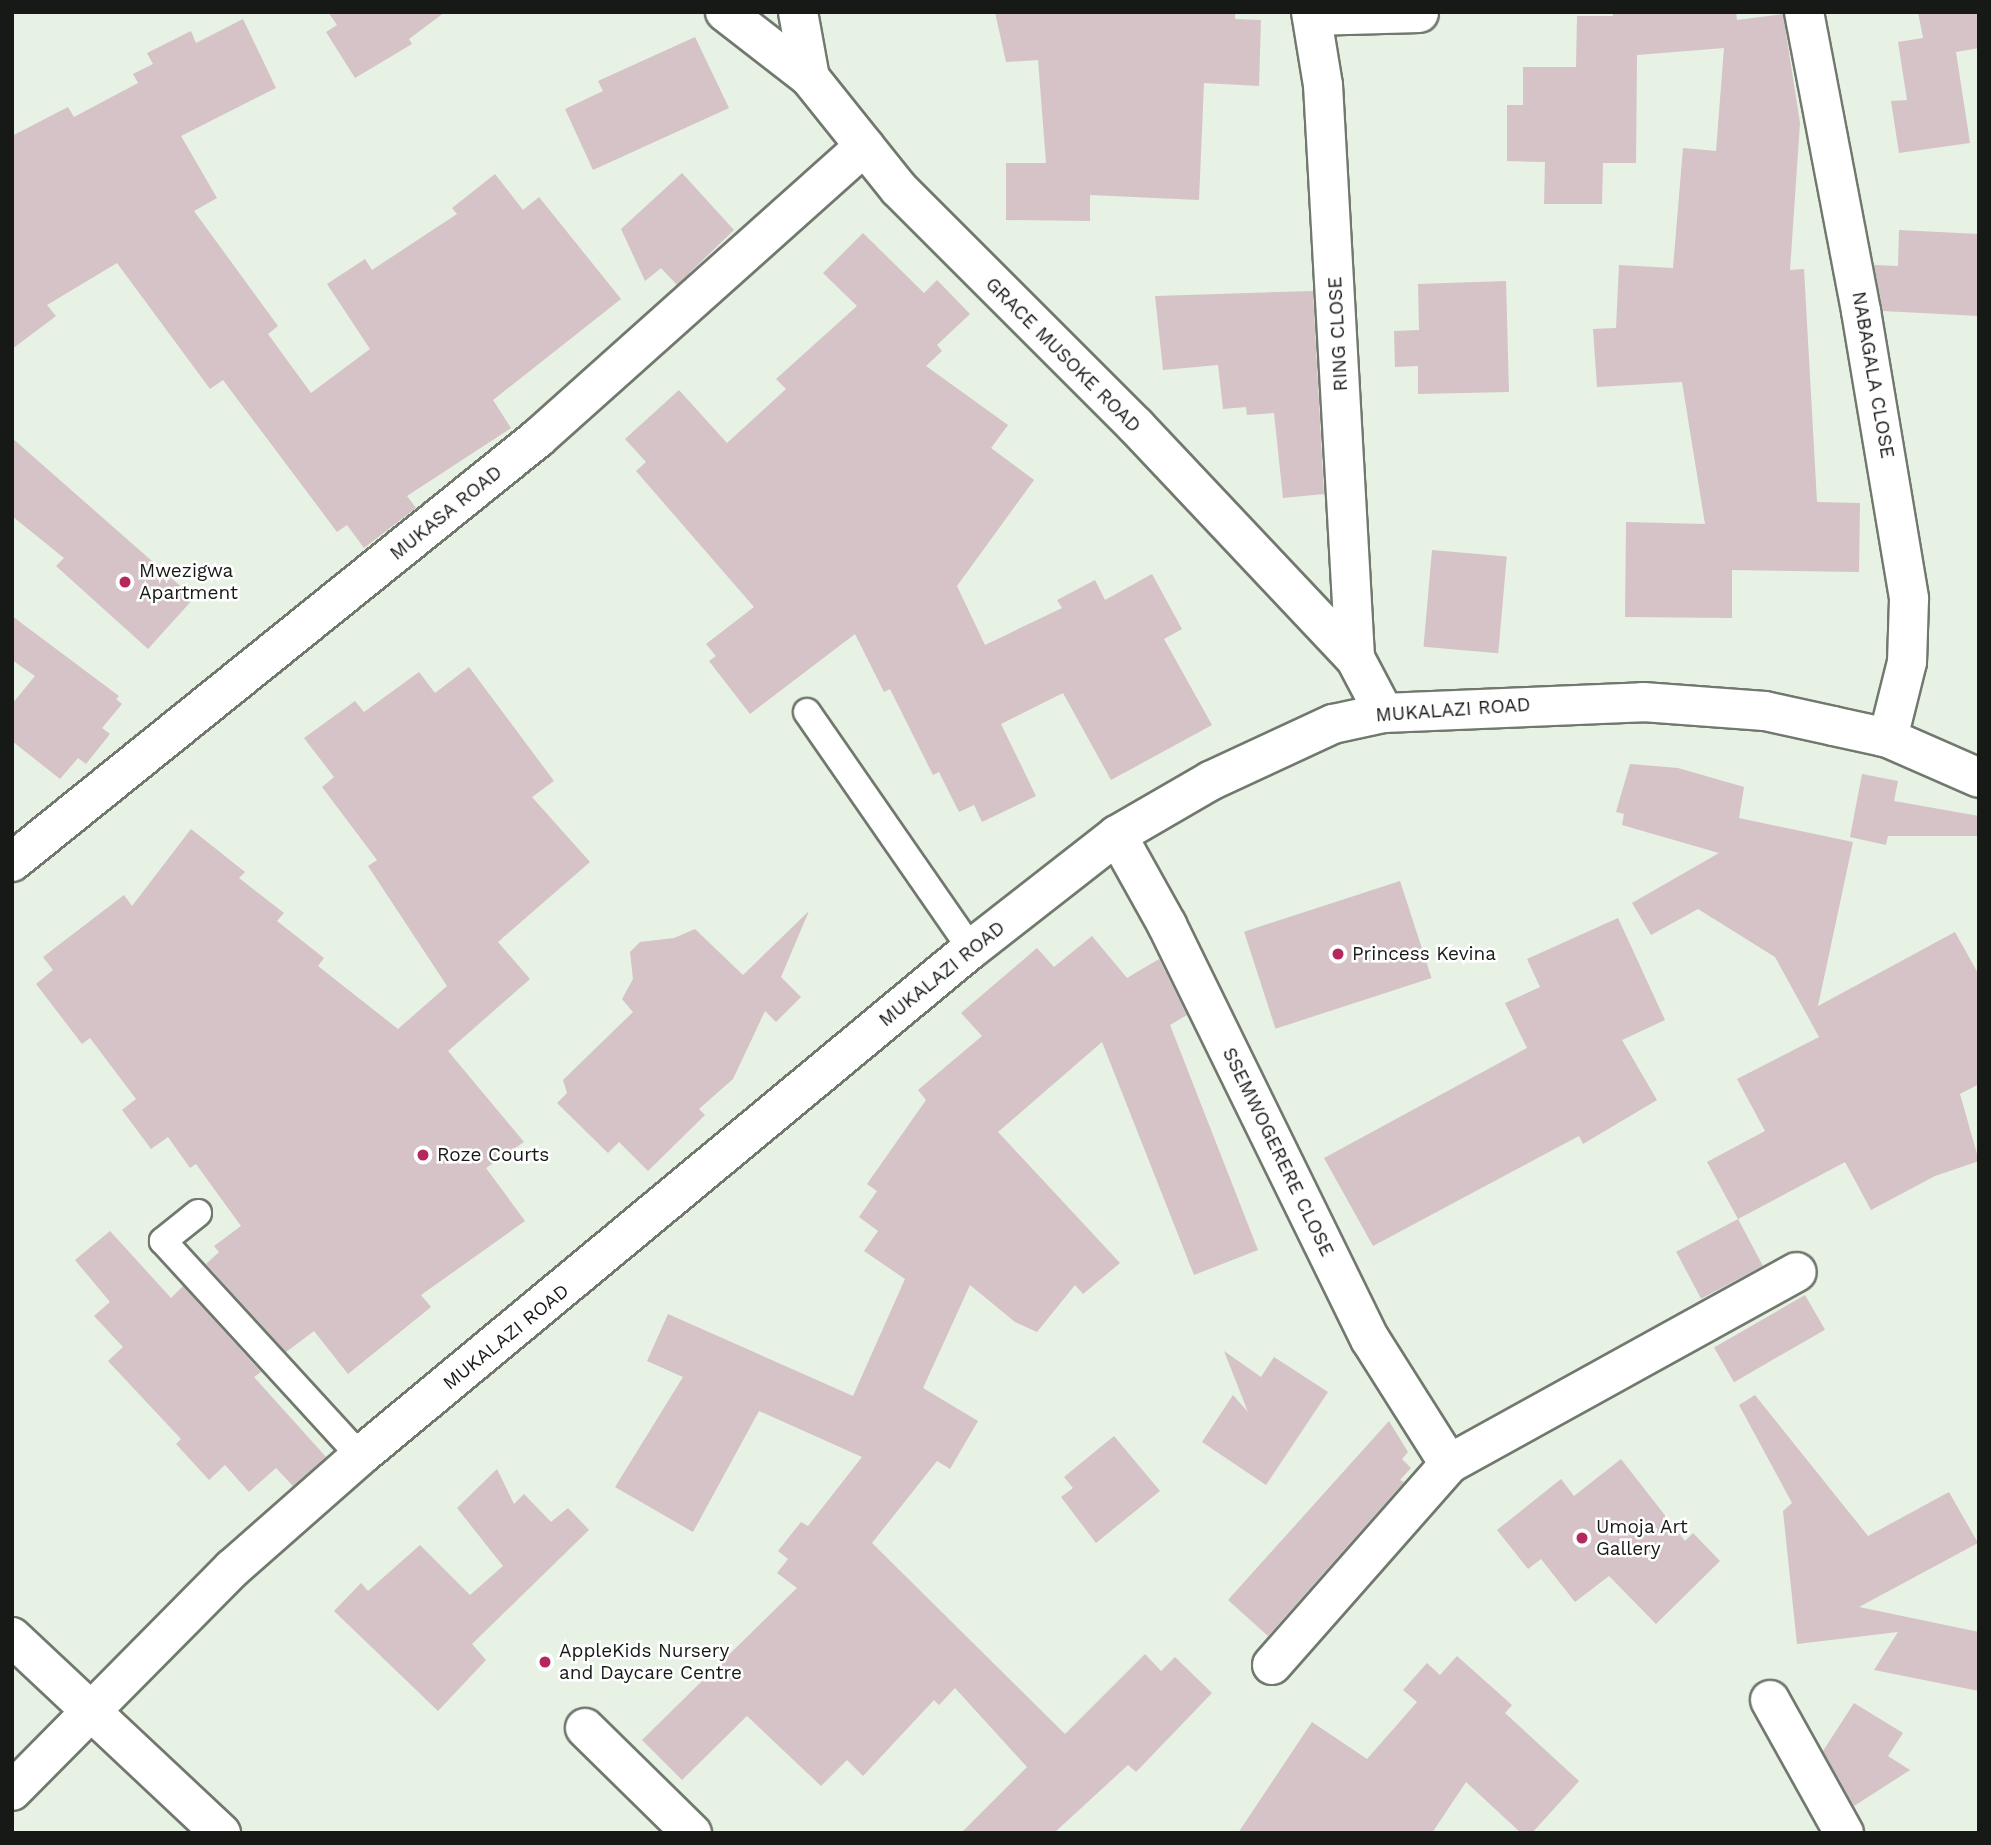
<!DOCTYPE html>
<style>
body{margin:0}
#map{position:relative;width:1991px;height:1845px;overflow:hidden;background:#e7f1e4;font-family:"Work Sans",sans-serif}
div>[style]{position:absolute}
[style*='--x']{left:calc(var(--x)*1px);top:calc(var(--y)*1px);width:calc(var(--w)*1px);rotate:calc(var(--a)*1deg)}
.building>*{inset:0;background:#d5c3c7;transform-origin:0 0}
.roads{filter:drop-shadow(2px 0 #71796e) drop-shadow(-2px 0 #71796e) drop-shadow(0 2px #71796e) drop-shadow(0 -2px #71796e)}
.lane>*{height:26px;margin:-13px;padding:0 13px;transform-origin:13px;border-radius:13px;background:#fff}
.street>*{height:38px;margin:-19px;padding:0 19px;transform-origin:19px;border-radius:19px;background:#fff}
.primary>*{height:38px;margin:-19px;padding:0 19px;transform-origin:19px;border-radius:19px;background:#fff}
.dots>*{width:19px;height:19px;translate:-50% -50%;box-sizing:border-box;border:4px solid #fff;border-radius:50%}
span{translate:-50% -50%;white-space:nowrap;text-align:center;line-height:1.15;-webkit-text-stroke:5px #fff;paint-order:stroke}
.street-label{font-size:19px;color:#161915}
.poi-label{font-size:19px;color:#161915}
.left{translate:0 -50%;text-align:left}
.frame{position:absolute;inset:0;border:14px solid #161915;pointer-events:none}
</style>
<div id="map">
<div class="building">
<div style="clip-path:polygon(328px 12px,445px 12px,409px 39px,412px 44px,355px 78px,326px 32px,337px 25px)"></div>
<div style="clip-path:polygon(995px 12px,1235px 12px,1235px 19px,1261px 20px,1259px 86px,1204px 83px,1199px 200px,1090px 195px,1090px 221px,1006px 220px,1006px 163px,1046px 163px,1038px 60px,1006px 62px)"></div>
<div style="clip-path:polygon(1613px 12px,1736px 12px,1737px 20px,1783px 14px,1800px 123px,1790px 270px,1804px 269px,1817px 502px,1860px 503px,1859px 572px,1732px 570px,1732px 618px,1625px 617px,1626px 522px,1705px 524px,1682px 382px,1597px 387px,1593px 329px,1616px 328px,1619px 265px,1673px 268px,1683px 148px,1716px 151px,1724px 48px,1637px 55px,1636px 163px,1603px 163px,1602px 204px,1544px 204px,1545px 162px,1507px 161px,1507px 105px,1523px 105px,1523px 67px,1576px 67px,1577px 16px,1613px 16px)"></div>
<div style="clip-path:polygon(1918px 12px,1979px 12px,1979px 48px,1956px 52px,1970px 143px,1899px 153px,1891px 101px,1907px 100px,1898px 42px,1923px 38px)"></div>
<div style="clip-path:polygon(243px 19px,276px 88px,181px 136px,217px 198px,194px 211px,278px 326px,268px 334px,311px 393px,370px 349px,327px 284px,365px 259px,372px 270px,457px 214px,452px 208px,495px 174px,523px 210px,539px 197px,621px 299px,493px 400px,511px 428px,407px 496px,416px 508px,364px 548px,347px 525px,337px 532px,223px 380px,210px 389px,117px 263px,47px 305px,56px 316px,12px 349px,12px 136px,68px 107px,74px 117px,138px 83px,133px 74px,153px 64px,147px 53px,191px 31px,196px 43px)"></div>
<div style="clip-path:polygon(695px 37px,729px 108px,593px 170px,565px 109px,603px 91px,598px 81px)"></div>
<div style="clip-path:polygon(682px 173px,734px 230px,677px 285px,661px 268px,645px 281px,621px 229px)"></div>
<div style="clip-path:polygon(1899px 230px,1979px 234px,1979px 316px,1883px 311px,1874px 265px,1898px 266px)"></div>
<div style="clip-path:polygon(863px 233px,924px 293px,937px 280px,970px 314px,937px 345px,942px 351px,926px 366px,1008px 425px,991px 448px,1034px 480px,957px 586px,985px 645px,1062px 608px,1057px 600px,1095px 580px,1105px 600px,1152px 574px,1182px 629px,1164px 639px,1212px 725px,1111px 780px,1063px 693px,1001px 724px,1036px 796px,982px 822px,974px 805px,959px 812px,939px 772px,933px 775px,890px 689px,884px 692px,855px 634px,750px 714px,709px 661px,716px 656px,706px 644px,754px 607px,636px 471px,646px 462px,625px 439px,679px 390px,727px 443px,786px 389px,776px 379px,857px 306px,823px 273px)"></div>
<div style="clip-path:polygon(1506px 281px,1509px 392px,1418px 394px,1418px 366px,1395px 367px,1394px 331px,1419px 330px,1418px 284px)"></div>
<div style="clip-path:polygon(1313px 291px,1324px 494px,1283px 498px,1274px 413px,1247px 415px,1246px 407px,1223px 409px,1218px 365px,1163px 370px,1155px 296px)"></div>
<div style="clip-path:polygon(12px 438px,194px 598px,148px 649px,56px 566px,64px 558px,12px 516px)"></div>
<div style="left:1432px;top:550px;width:75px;height:97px;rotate:5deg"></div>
<div style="clip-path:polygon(12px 616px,119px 696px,116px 699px,122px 704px,102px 728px,110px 734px,86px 764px,78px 758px,60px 779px,12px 741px,12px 704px,35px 676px,12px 660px)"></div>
<div style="clip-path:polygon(469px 667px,554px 781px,532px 797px,590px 862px,498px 942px,530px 979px,448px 1051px,524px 1142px,486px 1168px,525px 1221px,421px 1295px,431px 1307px,348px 1374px,314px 1331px,286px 1352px,206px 1264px,219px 1252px,214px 1246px,241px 1226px,196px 1164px,190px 1168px,168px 1137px,151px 1149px,122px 1110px,136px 1099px,90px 1038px,82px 1044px,36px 984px,53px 970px,43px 957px,124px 895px,132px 906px,191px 829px,245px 872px,239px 878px,284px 913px,277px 921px,324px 958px,318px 966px,398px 1029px,447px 986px,368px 866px,377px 860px,322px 787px,334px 777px,304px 738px,355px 701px,364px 712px,419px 672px,435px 693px)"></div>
<div style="clip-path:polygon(1630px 764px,1678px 768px,1744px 787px,1739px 818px,1853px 842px,1818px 1006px,1955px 932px,1979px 975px,1979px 1084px,1960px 1094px,1979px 1161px,1935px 1176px,1871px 1210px,1845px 1162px,1738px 1219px,1707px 1162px,1765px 1131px,1737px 1079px,1819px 1037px,1775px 957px,1698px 909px,1651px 935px,1632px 903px,1719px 853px,1622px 825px,1624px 814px,1616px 812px)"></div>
<div style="clip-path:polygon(1862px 774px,1898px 781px,1894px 801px,1979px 816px,1979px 836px,1888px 836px,1886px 845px,1850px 837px)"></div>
<div style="left:1400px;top:881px;width:102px;height:164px;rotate:72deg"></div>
<div style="clip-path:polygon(809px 911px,781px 977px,801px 997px,776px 1022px,765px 1011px,733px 1079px,699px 1109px,705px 1115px,648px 1171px,619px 1142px,608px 1153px,557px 1103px,567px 1093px,563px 1080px,633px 1012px,622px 999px,633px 979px,630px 952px,640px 942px,674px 938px,695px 929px,743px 975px)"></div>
<div style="clip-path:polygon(1618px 918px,1665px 1020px,1622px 1040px,1657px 1100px,1583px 1144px,1579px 1136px,1373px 1246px,1324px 1158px,1527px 1048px,1505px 1003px,1540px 987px,1527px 959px)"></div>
<div style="clip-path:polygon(1092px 936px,1127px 978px,1159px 959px,1187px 1015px,1170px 1025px,1258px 1250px,1194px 1275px,1102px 1042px,998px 1132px,1120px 1263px,1083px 1294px,1075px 1285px,1037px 1332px,1015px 1322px,970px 1285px,923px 1388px,978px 1421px,950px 1469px,937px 1461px,872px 1543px,1065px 1734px,1145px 1654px,1161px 1671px,1175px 1657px,1212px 1693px,1136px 1772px,1128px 1765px,1054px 1833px,961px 1833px,1027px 1767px,955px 1688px,939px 1705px,934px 1700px,863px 1776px,847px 1760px,821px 1786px,747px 1716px,682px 1780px,642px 1740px,797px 1588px,777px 1573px,788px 1559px,778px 1551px,801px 1522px,808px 1526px,862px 1457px,759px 1411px,693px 1532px,615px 1487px,683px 1377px,647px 1361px,668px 1314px,853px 1396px,905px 1279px,864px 1251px,878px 1231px,859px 1217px,877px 1191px,867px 1184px,926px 1100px,918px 1090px,982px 1036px,961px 1013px,1037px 948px,1054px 967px)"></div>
<div style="left:1738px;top:1219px;width:53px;height:70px;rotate:62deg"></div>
<div style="clip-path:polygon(110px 1231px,171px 1298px,183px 1286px,261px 1372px,254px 1377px,326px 1457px,293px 1486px,276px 1468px,249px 1492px,225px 1465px,209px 1480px,176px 1444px,181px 1439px,108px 1361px,123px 1347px,94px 1316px,110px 1302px,75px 1260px)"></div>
<div style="left:1805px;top:1295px;width:40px;height:105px;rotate:60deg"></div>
<div style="clip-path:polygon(1224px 1351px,1261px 1377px,1274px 1357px,1328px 1392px,1266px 1485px,1202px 1442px,1233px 1395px,1248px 1412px)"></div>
<div style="clip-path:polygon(1755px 1395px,1868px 1536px,1949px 1492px,1978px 1543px,1859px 1607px,1979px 1632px,1979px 1691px,1874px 1670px,1898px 1632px,1797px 1644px,1783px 1511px,1792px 1503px,1739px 1405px)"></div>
<div style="clip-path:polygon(1389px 1421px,1408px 1452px,1402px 1459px,1411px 1468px,1400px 1480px,1404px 1482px,1268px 1636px,1228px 1600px)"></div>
<div style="clip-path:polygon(1114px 1436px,1160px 1491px,1096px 1543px,1061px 1497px,1073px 1488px,1064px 1477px)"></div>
<div style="clip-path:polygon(1621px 1459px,1685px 1541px,1693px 1533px,1720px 1561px,1656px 1624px,1609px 1576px,1575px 1602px,1541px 1559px,1528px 1569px,1497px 1530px,1561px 1479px,1574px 1496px)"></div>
<div style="clip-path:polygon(497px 1469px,514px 1504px,524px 1494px,551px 1522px,568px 1508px,589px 1530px,472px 1644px,486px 1660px,438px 1711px,334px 1611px,361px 1583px,368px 1591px,420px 1545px,470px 1595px,503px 1566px,457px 1508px)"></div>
<div style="clip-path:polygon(1457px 1656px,1512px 1705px,1505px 1713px,1579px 1781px,1532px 1833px,1521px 1833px,1466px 1782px,1432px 1833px,1238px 1833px,1312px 1722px,1367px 1759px,1417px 1702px,1403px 1690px,1427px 1663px,1440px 1675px)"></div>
<div style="clip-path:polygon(1854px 1703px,1903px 1733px,1888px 1756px,1910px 1770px,1854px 1806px,1823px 1751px)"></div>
</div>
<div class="roads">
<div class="lane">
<div style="--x:807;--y:712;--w:288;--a:55.3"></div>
<div style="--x:198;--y:1213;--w:45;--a:141.3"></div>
<div style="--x:163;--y:1241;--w:292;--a:47.5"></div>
</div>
<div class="street">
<div style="--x:725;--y:12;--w:108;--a:37.8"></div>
<div style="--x:810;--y:78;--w:142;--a:51.3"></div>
<div style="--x:899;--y:189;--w:335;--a:45"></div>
<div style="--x:1136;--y:426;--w:319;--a:46.7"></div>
<div style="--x:1355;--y:658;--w:62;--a:62.2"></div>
<div style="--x:798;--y:12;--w:67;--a:79.7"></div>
<div style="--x:1311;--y:12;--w:74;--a:80.7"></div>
<div style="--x:1323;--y:85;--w:574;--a:86.8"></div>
<div style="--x:1804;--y:12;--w:304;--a:79.2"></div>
<div style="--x:1861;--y:311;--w:292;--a:80.5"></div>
<div style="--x:1909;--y:599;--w:63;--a:91.8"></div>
<div style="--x:1907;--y:662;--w:78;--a:104"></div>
<div style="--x:1312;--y:16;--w:107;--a:-1.6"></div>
<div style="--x:1117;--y:835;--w:103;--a:60.9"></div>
<div style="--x:1167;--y:925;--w:461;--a:63.9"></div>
<div style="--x:1370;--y:1339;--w:148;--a:57.7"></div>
<div style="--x:12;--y:862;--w:676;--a:-38.87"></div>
<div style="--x:538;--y:438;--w:438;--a:-41.8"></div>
<div style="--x:1272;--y:1665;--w:268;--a:-48.6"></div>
<div style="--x:1449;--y:1464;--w:397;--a:-28.9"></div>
<div style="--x:1770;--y:1700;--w:152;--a:60.9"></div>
<div style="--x:585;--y:1728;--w:150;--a:44.5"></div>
<div style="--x:12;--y:1791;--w:314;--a:-45.3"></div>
<div style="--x:233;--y:1568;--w:169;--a:-41.4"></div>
<div style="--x:360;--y:1456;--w:794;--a:-39.69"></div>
<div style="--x:971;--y:949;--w:185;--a:-38"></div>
<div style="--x:1117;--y:835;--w:108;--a:-30.1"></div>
<div style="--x:1210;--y:781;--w:136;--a:-24.9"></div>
<div style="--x:1333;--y:724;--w:52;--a:-12.2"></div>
<div style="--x:1384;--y:713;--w:259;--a:-2.4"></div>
<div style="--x:1643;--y:702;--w:122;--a:4.2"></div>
<div style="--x:1765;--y:711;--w:70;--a:12.4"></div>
<div style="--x:1833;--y:726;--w:56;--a:12.3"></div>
<div style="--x:1888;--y:738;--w:99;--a:23.7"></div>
</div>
<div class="primary">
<div style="--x:12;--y:1637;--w:287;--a:43.2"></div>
</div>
</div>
<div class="dots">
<div style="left:125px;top:582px;background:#b5285d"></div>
<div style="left:1338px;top:954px;background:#b5285d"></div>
<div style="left:423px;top:1155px;background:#b5285d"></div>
<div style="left:1582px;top:1538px;background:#b5285d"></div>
<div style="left:545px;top:1662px;background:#b5285d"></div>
</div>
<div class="street-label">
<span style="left:1338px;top:334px;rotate:-93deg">RING CLOSE</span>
<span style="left:1063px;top:355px;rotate:45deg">GRACE MUSOKE ROAD</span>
<span style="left:1873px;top:375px;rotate:80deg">NABAGALA CLOSE</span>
<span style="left:446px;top:513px;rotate:-39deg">MUKASA ROAD</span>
<span style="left:1453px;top:710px;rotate:-4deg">MUKALAZI ROAD</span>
<span style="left:942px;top:974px;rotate:-39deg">MUKALAZI ROAD</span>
<span style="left:1278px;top:1152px;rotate:64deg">SSEMWOGERERE CLOSE</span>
<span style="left:506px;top:1337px;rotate:-39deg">MUKALAZI ROAD</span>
</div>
<div class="poi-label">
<span class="left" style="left:139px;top:582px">Mwezigwa<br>Apartment</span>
<span class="left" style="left:1352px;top:954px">Princess Kevina</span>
<span class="left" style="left:437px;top:1155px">Roze Courts</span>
<span class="left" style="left:1596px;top:1538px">Umoja Art<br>Gallery</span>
<span class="left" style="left:559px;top:1662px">AppleKids Nursery<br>and Daycare Centre</span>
</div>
<div class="frame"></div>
</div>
